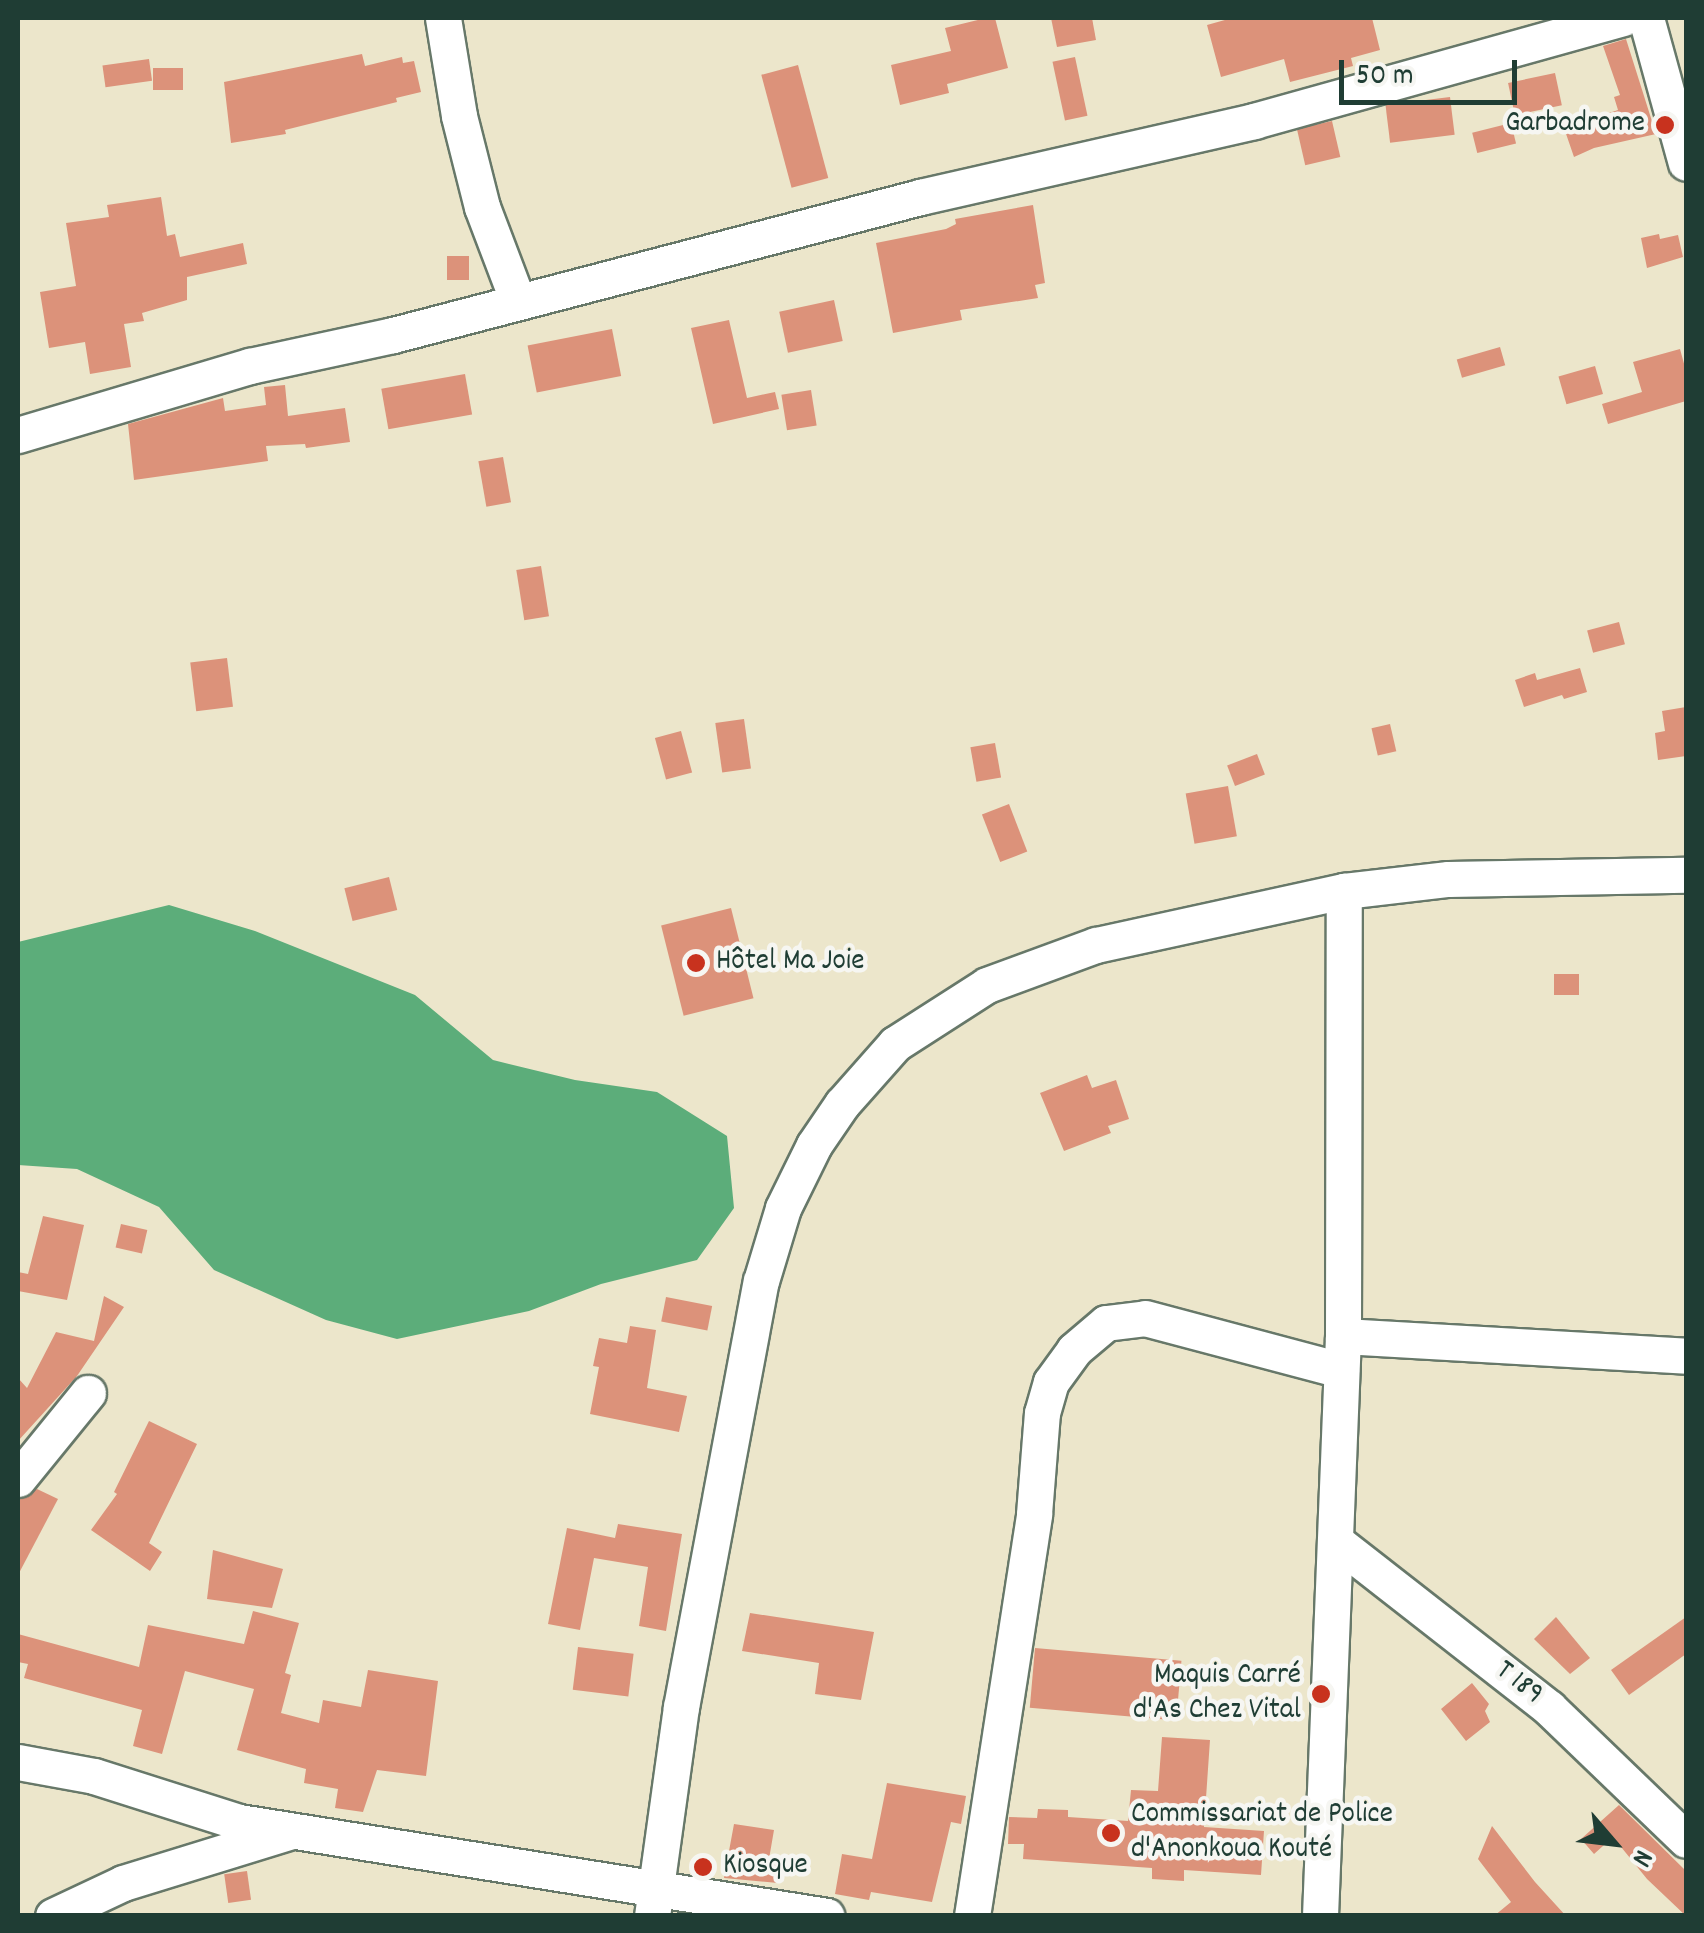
<!DOCTYPE html>
<meta charset="utf-8">
<style>
body{margin:0}
#map{position:relative;width:1704px;height:1933px;overflow:hidden;background:#ece6cb;font-family:Dekko,sans-serif}
div>[style]{position:absolute}
[style*='--x']{left:calc(var(--x)*1px);top:calc(var(--y)*1px);width:calc(var(--w)*1px);rotate:calc(var(--a)*1deg)}
.forest>*{inset:0;background:#5cad7a}
.building>*{inset:0;background:#dc927a;transform-origin:0 0}
.roads{filter:drop-shadow(2px 0 #677869) drop-shadow(-2px 0 #677869) drop-shadow(0 2px #677869) drop-shadow(0 -2px #677869)}
.minor>*{height:35px;margin:-17.5px;padding:0 17.5px;transform-origin:17.5px;border-radius:17.5px;background:#fff}
.dots>*{width:28px;height:28px;translate:-50% -50%;box-sizing:border-box;border:5px solid #f6f6f2;border-radius:50%}
span{translate:-50% -50%;white-space:nowrap;text-align:center;line-height:1.15;-webkit-text-stroke:9px #f6f6f2;paint-order:stroke}
.poi-label{font-size:30px;color:#1f3d34}
.right{translate:-100% -50%;text-align:right}
.left{translate:0 -50%;text-align:left}
.street-label{font-size:30px;color:#1f3d34}
.frame{position:absolute;inset:0;border:20px solid #1f3d34;pointer-events:none}
.north{position:absolute;left:1564px;top:1793px;width:100px;height:100px;-webkit-text-stroke:8px #f6f6f2;paint-order:stroke;rotate:118deg;font-size:28px;font-weight:700;line-height:40px;text-align:center;color:#1f3d34}
.north::after{content:'';display:block;margin:auto;width:35px;height:45px;background:#1f3d34;clip-path:polygon(50% 0,100% 100%,50% 72%,0 100%)}
.scale{position:absolute;left:1339px;top:60px;width:178px;height:45px;box-sizing:border-box;border:5px solid #1f3d34;border-top:0;padding-left:12px;font-size:30px;line-height:35px;white-space:nowrap;color:#1f3d34;-webkit-text-stroke:8px #f6f6f2;paint-order:stroke}
</style>
<div id="map">
<div class="forest">
<div style="clip-path:polygon(169px 905px,255px 931px,415px 995px,493px 1060px,575px 1080px,657px 1092px,727px 1136px,734px 1208px,697px 1260px,601px 1284px,529px 1311px,397px 1339px,326px 1320px,214px 1270px,159px 1207px,77px 1169px,18px 1165px,18px 942px)"></div>
</div>
<div class="building">
<div style="clip-path:polygon(986px 18px,995px 18px,1008px 68px,947px 84px,949px 93px,900px 105px,891px 65px,951px 51px,945px 28px)"></div>
<div style="clip-path:polygon(1051px 18px,1092px 18px,1096px 40px,1057px 47px)"></div>
<div style="clip-path:polygon(1232px 18px,1372px 18px,1380px 50px,1351px 58px,1353px 66px,1290px 82px,1284px 59px,1221px 77px,1207px 25px)"></div>
<div style="clip-path:polygon(1626px 39px,1656px 134px,1594px 148px,1574px 157px,1564px 128px,1618px 110px,1614px 97px,1620px 95px,1603px 46px)"></div>
<div style="clip-path:polygon(362px 54px,365px 66px,402px 57px,403px 63px,414px 61px,421px 92px,396px 98px,397px 102px,285px 130px,286px 134px,231px 143px,224px 82px)"></div>
<div style="left:1075px;top:57px;width:60px;height:23px;rotate:78deg"></div>
<div style="left:149px;top:59px;width:22px;height:47px;rotate:82deg"></div>
<div style="left:798px;top:65px;width:117px;height:38px;rotate:75deg"></div>
<div style="left:153px;top:68px;width:30px;height:22px"></div>
<div style="left:1555px;top:73px;width:33px;height:48px;rotate:78deg"></div>
<div style="left:1450px;top:97px;width:38px;height:65px;rotate:83deg"></div>
<div style="left:1332px;top:121px;width:37px;height:36px;rotate:77deg"></div>
<div style="left:1511px;top:123px;width:21px;height:40px;rotate:76deg"></div>
<div style="clip-path:polygon(161px 197px,167px 236px,175px 234px,180px 257px,243px 243px,247px 264px,187px 277px,187px 300px,142px 313px,144px 321px,124px 324px,131px 367px,90px 374px,85px 342px,49px 348px,40px 292px,76px 286px,66px 223px,109px 217px,107px 205px)"></div>
<div style="clip-path:polygon(1033px 205px,1045px 283px,1035px 285px,1038px 298px,960px 310px,962px 320px,893px 333px,876px 243px,946px 229px,956px 224px,955px 219px)"></div>
<div style="clip-path:polygon(1659px 234px,1660px 239px,1678px 235px,1683px 257px,1647px 268px,1641px 238px)"></div>
<div style="left:447px;top:256px;width:22px;height:24px"></div>
<div style="left:834px;top:300px;width:42px;height:56px;rotate:78deg"></div>
<div style="clip-path:polygon(729px 320px,747px 398px,775px 392px,779px 409px,713px 424px,691px 328px)"></div>
<div style="left:612px;top:329px;width:48px;height:86px;rotate:79deg"></div>
<div style="left:1500px;top:347px;width:19px;height:45px;rotate:74deg"></div>
<div style="clip-path:polygon(1680px 349px,1686px 371px,1686px 401px,1608px 424px,1602px 404px,1642px 392px,1633px 362px)"></div>
<div style="left:1595px;top:366px;width:29px;height:38px;rotate:74deg"></div>
<div style="left:465px;top:374px;width:41px;height:85px;rotate:80deg"></div>
<div style="clip-path:polygon(285px 385px,288px 416px,345px 408px,350px 442px,306px 448px,305px 444px,266px 446px,268px 461px,134px 480px,128px 424px,223px 398px,225px 411px,266px 405px,264px 387px)"></div>
<div style="left:811px;top:390px;width:36px;height:30px;rotate:81deg"></div>
<div style="left:503px;top:457px;width:46px;height:25px;rotate:80deg"></div>
<div style="left:541px;top:566px;width:51px;height:25px;rotate:81deg"></div>
<div style="left:1619px;top:622px;width:23px;height:33px;rotate:75deg"></div>
<div style="left:227px;top:658px;width:49px;height:37px;rotate:83deg"></div>
<div style="clip-path:polygon(1580px 668px,1587px 692px,1564px 699px,1562px 695px,1524px 707px,1515px 680px,1535px 673px,1537px 680px)"></div>
<div style="clip-path:polygon(1686px 707px,1686px 756px,1658px 760px,1655px 733px,1665px 731px,1662px 711px)"></div>
<div style="left:744px;top:719px;width:50px;height:29px;rotate:82deg"></div>
<div style="left:1390px;top:724px;width:28px;height:19px;rotate:77deg"></div>
<div style="left:681px;top:731px;width:43px;height:27px;rotate:75deg"></div>
<div style="left:995px;top:743px;width:35px;height:25px;rotate:80deg"></div>
<div style="left:1257px;top:754px;width:22px;height:32px;rotate:69deg"></div>
<div style="left:1228px;top:786px;width:51px;height:43px;rotate:80deg"></div>
<div style="left:1009px;top:804px;width:51px;height:29px;rotate:69deg"></div>
<div style="left:389px;top:877px;width:34px;height:46px;rotate:76deg"></div>
<div style="left:731px;top:908px;width:93px;height:72px;rotate:76deg"></div>
<div style="left:1554px;top:974px;width:25px;height:21px"></div>
<div style="clip-path:polygon(1087px 1075px,1092px 1088px,1116px 1080px,1129px 1119px,1108px 1126px,1111px 1133px,1064px 1151px,1040px 1093px)"></div>
<div style="clip-path:polygon(43px 1216px,84px 1225px,67px 1300px,18px 1291px,18px 1272px,28px 1274px)"></div>
<div style="left:121px;top:1224px;width:27px;height:24px;rotate:13deg"></div>
<div style="clip-path:polygon(104px 1296px,124px 1307px,77px 1376px,18px 1441px,18px 1378px,27px 1388px,56px 1332px,94px 1341px)"></div>
<div style="left:666px;top:1297px;width:47px;height:25px;rotate:11deg"></div>
<div style="clip-path:polygon(630px 1326px,656px 1330px,647px 1388px,687px 1396px,679px 1432px,590px 1414px,599px 1367px,593px 1366px,599px 1338px,627px 1343px)"></div>
<div style="clip-path:polygon(149px 1421px,197px 1444px,149px 1543px,162px 1552px,150px 1571px,91px 1530px,117px 1494px,114px 1492px)"></div>
<div style="clip-path:polygon(37px 1489px,58px 1499px,18px 1575px,18px 1500px)"></div>
<div style="clip-path:polygon(618px 1524px,682px 1534px,666px 1631px,639px 1626px,648px 1567px,594px 1558px,580px 1630px,548px 1624px,567px 1528px,615px 1538px)"></div>
<div style="clip-path:polygon(213px 1550px,283px 1569px,272px 1608px,207px 1599px)"></div>
<div style="clip-path:polygon(253px 1611px,299px 1623px,285px 1673px,291px 1675px,281px 1713px,319px 1723px,323px 1700px,361px 1707px,368px 1670px,438px 1681px,426px 1776px,377px 1770px,363px 1812px,335px 1808px,338px 1789px,304px 1783px,306px 1769px,237px 1750px,254px 1689px,185px 1671px,162px 1754px,133px 1746px,142px 1710px,24px 1678px,28px 1664px,18px 1662px,18px 1634px,139px 1667px,148px 1625px,244px 1644px)"></div>
<div style="clip-path:polygon(750px 1613px,874px 1632px,861px 1700px,815px 1694px,819px 1663px,742px 1651px)"></div>
<div style="clip-path:polygon(1556px 1617px,1590px 1658px,1570px 1674px,1534px 1639px)"></div>
<div style="clip-path:polygon(1686px 1617px,1686px 1654px,1629px 1695px,1611px 1670px)"></div>
<div style="left:578px;top:1647px;width:56px;height:43px;rotate:7deg"></div>
<div style="left:1035px;top:1648px;width:147px;height:60px;rotate:5deg"></div>
<div style="clip-path:polygon(1472px 1683px,1489px 1704px,1485px 1711px,1490px 1722px,1466px 1741px,1441px 1709px)"></div>
<div style="clip-path:polygon(1162px 1737px,1210px 1740px,1204px 1827px,1264px 1831px,1261px 1875px,1184px 1870px,1184px 1881px,1152px 1879px,1152px 1868px,1023px 1859px,1024px 1844px,1008px 1844px,1009px 1817px,1037px 1818px,1038px 1809px,1068px 1810px,1068px 1817px,1128px 1821px,1131px 1790px,1158px 1791px)"></div>
<div style="clip-path:polygon(887px 1783px,966px 1796px,961px 1824px,951px 1822px,932px 1902px,871px 1892px,869px 1900px,835px 1894px,842px 1854px,872px 1859px)"></div>
<div style="clip-path:polygon(1619px 1805px,1686px 1871px,1686px 1916px,1647px 1879px,1613px 1837px,1594px 1854px,1581px 1839px)"></div>
<div style="clip-path:polygon(734px 1824px,774px 1830px,769px 1859px,782px 1862px,778px 1883px,724px 1878px)"></div>
<div style="clip-path:polygon(1492px 1826px,1535px 1882px,1566px 1916px,1494px 1916px,1511px 1902px,1478px 1859px)"></div>
<div style="left:247px;top:1871px;width:29px;height:23px;rotate:82deg"></div>
</div>
<div class="roads">
<div class="minor">
<div style="--x:443;--y:18;--w:99;--a:80.7"></div>
<div style="--x:459;--y:116;--w:94;--a:75.8"></div>
<div style="--x:482;--y:207;--w:98;--a:69.2"></div>
<div style="--x:1646;--y:18;--w:150;--a:74.6"></div>
<div style="--x:18;--y:435;--w:242;--a:-16.6"></div>
<div style="--x:250;--y:366;--w:146;--a:-12.2"></div>
<div style="--x:393;--y:335;--w:545;--a:-14.67"></div>
<div style="--x:920;--y:197;--w:343;--a:-12.8"></div>
<div style="--x:1254;--y:121;--w:383;--a:-15.6"></div>
<div style="--x:1343;--y:1336;--w:344;--a:3.3"></div>
<div style="--x:18;--y:1479;--w:111;--a:-50.9"></div>
<div style="--x:1338;--y:1543;--w:268;--a:38"></div>
<div style="--x:1549;--y:1708;--w:190;--a:43.9"></div>
<div style="--x:18;--y:1762;--w:77;--a:10.4"></div>
<div style="--x:94;--y:1776;--w:152;--a:17.6"></div>
<div style="--x:239;--y:1822;--w:595;--a:9.08"></div>
<div style="--x:53;--y:1916;--w:77;--a:-25.2"></div>
<div style="--x:123;--y:1883;--w:174;--a:-17.1"></div>
<div style="--x:652;--y:1916;--w:211;--a:-82.1"></div>
<div style="--x:681;--y:1707;--w:433;--a:-79.4"></div>
<div style="--x:761;--y:1281;--w:76;--a:-73.2"></div>
<div style="--x:783;--y:1208;--w:70;--a:-63.8"></div>
<div style="--x:814;--y:1145;--w:50;--a:-55.7"></div>
<div style="--x:842;--y:1104;--w:80;--a:-48.5"></div>
<div style="--x:895;--y:1044;--w:109;--a:-32.7"></div>
<div style="--x:987;--y:985;--w:116;--a:-20.2"></div>
<div style="--x:1096;--y:945;--w:254;--a:-12.3"></div>
<div style="--x:972;--y:1916;--w:407;--a:-81.2"></div>
<div style="--x:1034;--y:1514;--w:101;--a:-85.5"></div>
<div style="--x:1042;--y:1413;--w:32;--a:-74"></div>
<div style="--x:1051;--y:1382;--w:39;--a:-54"></div>
<div style="--x:1074;--y:1350;--w:42;--a:-40.2"></div>
<div style="--x:1106;--y:1323;--w:39;--a:-7"></div>
<div style="--x:1145;--y:1318;--w:203;--a:14.9"></div>
<div style="--x:1320;--y:1916;--w:580;--a:-87.73"></div>
<div style="--x:1343;--y:1336;--w:445;--a:-89.9"></div>
<div style="--x:1344;--y:891;--w:105;--a:-6.6"></div>
<div style="--x:1448;--y:879;--w:238;--a:-1"></div>
</div>
</div>
<div class="dots">
<div style="left:1665px;top:125px;background:#c8321e"></div>
<div style="left:696px;top:963px;background:#c8321e"></div>
<div style="left:1321px;top:1694px;background:#c8321e"></div>
<div style="left:1111px;top:1833px;background:#c8321e"></div>
<div style="left:703px;top:1867px;background:#c8321e"></div>
</div>
<div class="poi-label">
<span class="right" style="left:1645px;top:125px">Garbadrome</span>
<span class="left" style="left:716px;top:963px">Hôtel Ma Joie</span>
<span class="right" style="left:1301px;top:1694px">Maquis Carré<br>d'As Chez Vital</span>
<span class="left" style="left:1131px;top:1833px">Commissariat de Police<br>d'Anonkoua Kouté</span>
<span class="left" style="left:723px;top:1867px">Kiosque</span>
</div>
<div class="street-label">
<span style="left:1518px;top:1684px;rotate:38deg">T 189</span>
</div>
<div class="frame"></div>
<div class="north">N</div>
<div class="scale">50 m</div>
</div>
